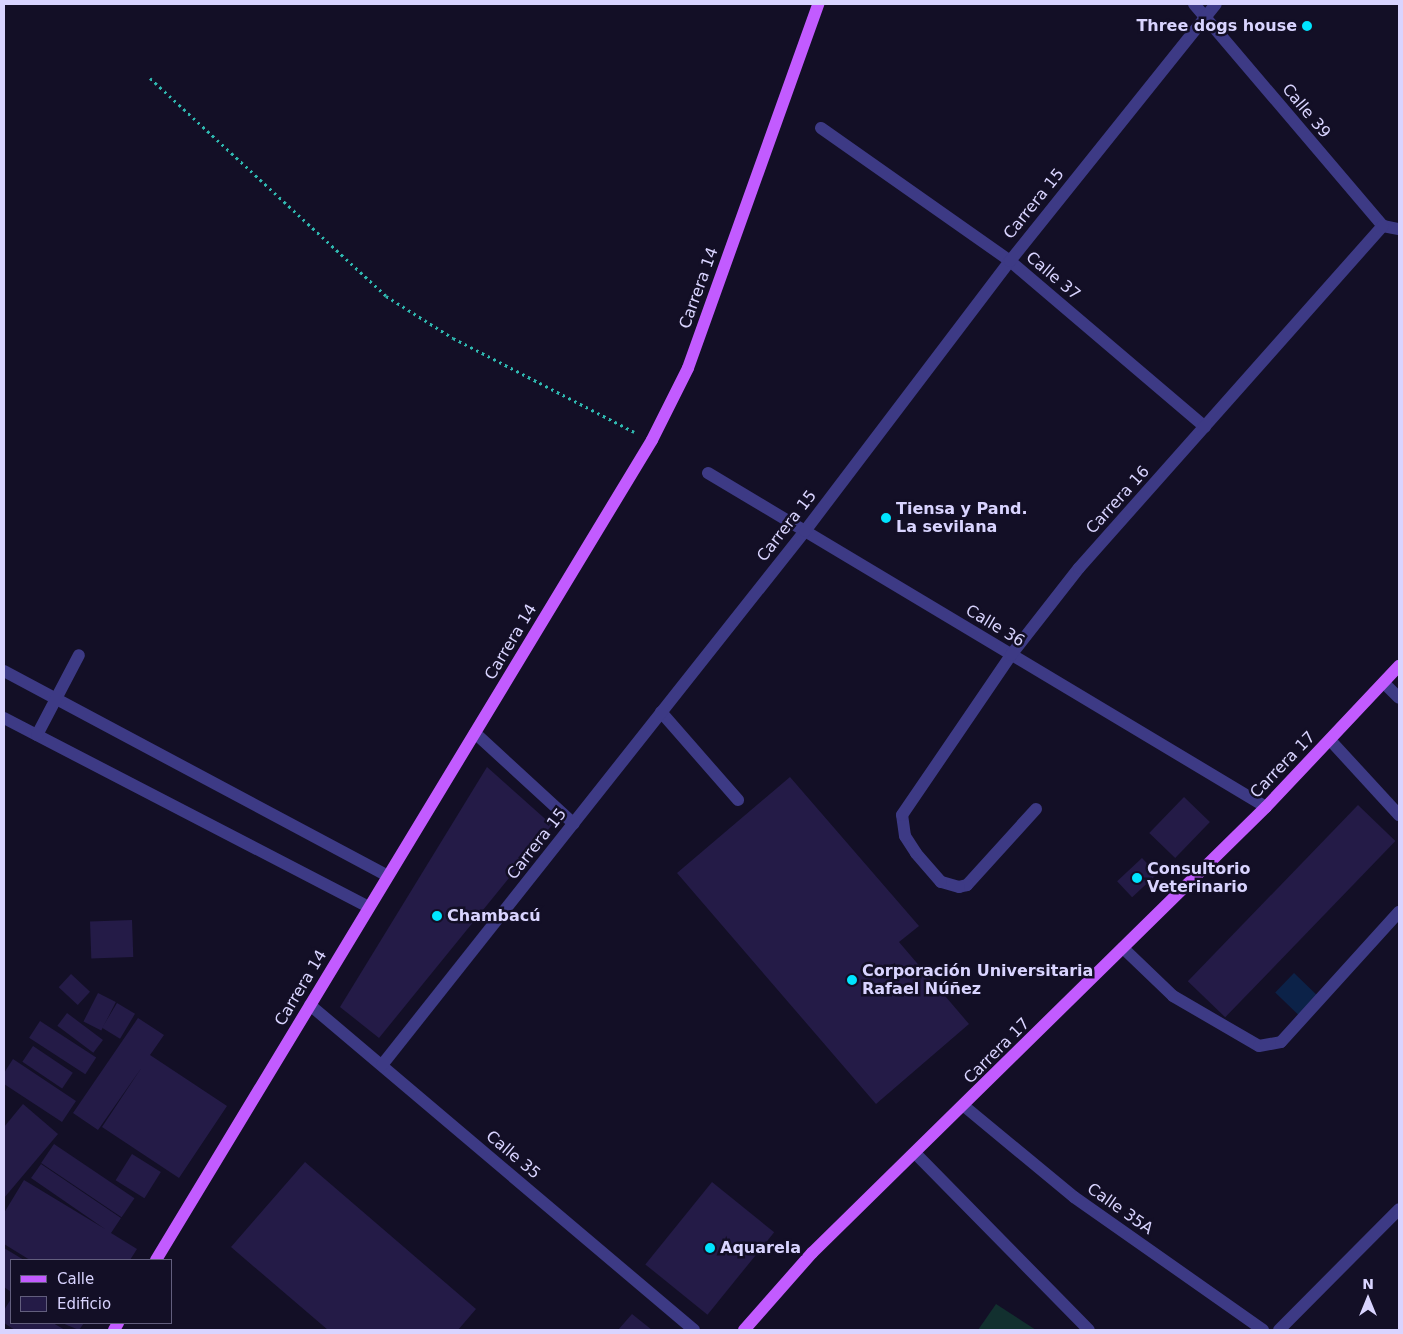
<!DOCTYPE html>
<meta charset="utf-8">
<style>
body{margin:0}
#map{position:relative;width:1403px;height:1334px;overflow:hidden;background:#130f26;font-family:"DejaVu Sans",sans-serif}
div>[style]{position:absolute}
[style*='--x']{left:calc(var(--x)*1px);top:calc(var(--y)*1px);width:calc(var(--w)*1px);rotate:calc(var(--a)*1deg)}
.green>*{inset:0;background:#12302f}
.water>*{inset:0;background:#0c2248;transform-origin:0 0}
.building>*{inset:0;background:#241b47;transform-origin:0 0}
.path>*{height:3px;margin-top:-1.5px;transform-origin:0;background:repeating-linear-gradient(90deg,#2fb8b0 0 2.5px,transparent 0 6.5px)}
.minor>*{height:12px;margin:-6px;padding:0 6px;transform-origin:6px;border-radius:6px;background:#3d3a85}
.major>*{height:12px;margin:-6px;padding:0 6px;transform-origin:6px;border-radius:6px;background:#c25bff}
.dots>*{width:14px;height:14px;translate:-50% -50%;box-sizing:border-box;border:2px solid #130f26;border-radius:50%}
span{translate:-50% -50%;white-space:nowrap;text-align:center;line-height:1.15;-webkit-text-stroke:5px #130f26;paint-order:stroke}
.poi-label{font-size:16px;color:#d9d4ff;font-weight:700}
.right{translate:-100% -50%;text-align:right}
.left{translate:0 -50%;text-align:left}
.street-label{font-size:16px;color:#d9d4ff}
.frame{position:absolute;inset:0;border:5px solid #d9d4ff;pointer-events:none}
.legend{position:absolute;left:10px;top:1259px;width:162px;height:65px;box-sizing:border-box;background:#130f26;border:1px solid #625e7d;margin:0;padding:6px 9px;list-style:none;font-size:15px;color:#d9d4ff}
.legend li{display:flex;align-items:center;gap:10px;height:25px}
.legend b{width:25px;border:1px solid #625e7d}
.north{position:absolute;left:1343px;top:1274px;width:50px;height:50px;-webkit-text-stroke:4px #130f26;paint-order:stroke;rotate:0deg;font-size:14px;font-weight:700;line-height:20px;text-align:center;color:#d9d4ff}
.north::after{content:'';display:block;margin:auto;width:18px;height:22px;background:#d9d4ff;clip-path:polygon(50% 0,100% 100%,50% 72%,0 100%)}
</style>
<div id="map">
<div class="green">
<div style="clip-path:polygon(996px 1304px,1036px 1330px,978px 1330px)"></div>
</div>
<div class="water">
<div style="left:1294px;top:973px;width:36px;height:27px;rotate:44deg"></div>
</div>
<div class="building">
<div style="clip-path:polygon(487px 767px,552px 825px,379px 1038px,340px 1007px)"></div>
<div style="clip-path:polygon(790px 777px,919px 926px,899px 942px,969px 1024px,876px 1104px,677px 873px)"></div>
<div style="left:1184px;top:797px;width:36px;height:50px;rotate:44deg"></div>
<div style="left:1358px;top:805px;width:52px;height:245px;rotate:44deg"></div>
<div style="left:1142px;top:858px;width:22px;height:34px;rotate:47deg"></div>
<div style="left:132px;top:920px;width:37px;height:42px;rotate:88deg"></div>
<div style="left:71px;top:974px;width:26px;height:18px;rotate:43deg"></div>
<div style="left:98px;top:993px;width:20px;height:32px;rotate:27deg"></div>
<div style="left:117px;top:1003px;width:21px;height:29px;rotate:31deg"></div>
<div style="left:67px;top:1013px;width:45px;height:16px;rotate:37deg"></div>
<div style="clip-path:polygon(138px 1018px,164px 1035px,150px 1055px,227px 1106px,179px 1178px,102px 1127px,142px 1067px,98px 1130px,73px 1113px)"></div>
<div style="left:40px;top:1021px;width:67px;height:20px;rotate:33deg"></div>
<div style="left:33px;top:1046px;width:48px;height:19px;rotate:34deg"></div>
<div style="clip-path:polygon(13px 1059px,76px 1101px,62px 1122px,4px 1084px,4px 1073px)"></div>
<div style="clip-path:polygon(23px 1104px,58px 1134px,4px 1198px,4px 1127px)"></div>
<div style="left:54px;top:1144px;width:97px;height:23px;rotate:34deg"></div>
<div style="left:132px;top:1154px;width:34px;height:31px;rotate:32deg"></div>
<div style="clip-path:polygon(305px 1162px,476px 1309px,458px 1330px,328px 1330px,231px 1247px)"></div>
<div style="clip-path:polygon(41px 1164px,121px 1218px,111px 1233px,137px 1249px,130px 1260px,30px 1260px,4px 1244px,4px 1213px,24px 1180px,105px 1229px,31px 1178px)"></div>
<div style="left:712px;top:1182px;width:80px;height:106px;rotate:39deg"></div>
<div style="clip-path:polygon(4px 1248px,24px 1260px,11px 1260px,11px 1292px,4px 1287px)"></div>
<div style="clip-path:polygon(11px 1299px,11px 1323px,53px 1323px,65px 1330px,15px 1330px,4px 1323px,4px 1310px)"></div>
<div style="clip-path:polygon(632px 1314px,652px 1330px,618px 1330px)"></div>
<div style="clip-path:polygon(62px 1323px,84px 1323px,79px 1330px)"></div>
</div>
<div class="path">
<div style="--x:150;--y:78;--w:321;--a:42.7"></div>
<div style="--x:386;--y:296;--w:79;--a:32.1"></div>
<div style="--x:453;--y:338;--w:204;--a:27.4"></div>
</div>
<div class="minor">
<div style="--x:1194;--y:4;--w:292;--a:49.6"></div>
<div style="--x:1383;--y:226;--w:16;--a:11"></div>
<div style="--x:821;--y:128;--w:231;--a:35.1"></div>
<div style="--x:1010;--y:261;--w:256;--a:40.4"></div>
<div style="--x:708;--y:473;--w:650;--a:30.9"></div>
<div style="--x:4;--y:671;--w:435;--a:28.1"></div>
<div style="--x:1384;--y:683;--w:21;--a:45"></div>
<div style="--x:661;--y:712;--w:117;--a:48.8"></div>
<div style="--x:4;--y:718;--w:411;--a:27.4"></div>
<div style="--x:475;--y:733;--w:134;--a:42.6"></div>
<div style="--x:37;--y:735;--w:90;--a:-62.3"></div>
<div style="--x:1330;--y:740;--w:102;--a:47.4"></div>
<div style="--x:1036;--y:809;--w:103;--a:132.2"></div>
<div style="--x:967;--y:885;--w:8;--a:166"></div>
<div style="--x:959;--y:887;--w:19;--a:-164"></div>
<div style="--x:941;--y:882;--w:38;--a:-131"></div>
<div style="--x:916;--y:853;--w:20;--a:-123"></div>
<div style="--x:905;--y:836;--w:21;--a:-98"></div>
<div style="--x:902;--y:815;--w:194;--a:-55.7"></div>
<div style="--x:1011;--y:655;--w:110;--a:-52"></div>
<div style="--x:1079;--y:568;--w:458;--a:-48.4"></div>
<div style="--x:1123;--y:948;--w:69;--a:43.8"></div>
<div style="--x:1173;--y:996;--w:99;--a:30.2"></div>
<div style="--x:1259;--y:1046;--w:22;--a:-10"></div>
<div style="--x:1281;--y:1042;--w:176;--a:-47.8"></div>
<div style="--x:310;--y:1005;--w:503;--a:40.24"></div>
<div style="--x:382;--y:1065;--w:681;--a:-51.62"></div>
<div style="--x:805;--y:531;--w:339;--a:-52.8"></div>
<div style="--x:1010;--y:261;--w:329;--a:-51.3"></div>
<div style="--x:964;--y:1106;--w:143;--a:39.6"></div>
<div style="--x:1074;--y:1197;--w:231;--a:35.1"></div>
<div style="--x:915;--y:1153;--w:248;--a:45.5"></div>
<div style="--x:1279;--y:1330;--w:170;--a:-45.2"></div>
</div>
<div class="major">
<div style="--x:156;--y:1260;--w:958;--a:-58.83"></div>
<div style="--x:652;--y:440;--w:80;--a:-63.4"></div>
<div style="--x:688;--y:368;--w:387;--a:-70.3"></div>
<div style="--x:114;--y:1330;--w:8;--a:-60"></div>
<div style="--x:744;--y:1330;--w:103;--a:-48.6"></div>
<div style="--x:812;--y:1253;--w:636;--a:-44.49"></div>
<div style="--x:1266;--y:807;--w:194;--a:-46.7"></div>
</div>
<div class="dots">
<div style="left:1307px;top:26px;background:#00e5ff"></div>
<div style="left:886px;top:518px;background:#00e5ff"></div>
<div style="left:1137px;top:878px;background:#00e5ff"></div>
<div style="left:437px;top:916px;background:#00e5ff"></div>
<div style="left:852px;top:980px;background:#00e5ff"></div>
<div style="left:710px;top:1248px;background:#00e5ff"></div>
</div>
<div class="poi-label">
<span class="right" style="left:1297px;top:26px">Three dogs house</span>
<span class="left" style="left:896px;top:518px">Tiensa y Pand.<br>La sevilana</span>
<span class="left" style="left:1147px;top:878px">Consultorio<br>Veterinario</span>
<span class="left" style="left:447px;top:916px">Chambacú</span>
<span class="left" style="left:862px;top:980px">Corporación Universitaria<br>Rafael Núñez</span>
<span class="left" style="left:720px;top:1248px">Aquarela</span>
</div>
<div class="street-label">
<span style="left:1306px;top:111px;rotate:50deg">Calle 39</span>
<span style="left:1034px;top:204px;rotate:-51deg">Carrera 15</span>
<span style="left:1053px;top:276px;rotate:40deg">Calle 37</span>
<span style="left:699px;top:288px;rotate:-70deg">Carrera 14</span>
<span style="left:1118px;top:500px;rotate:-48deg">Carrera 16</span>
<span style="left:787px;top:526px;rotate:-52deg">Carrera 15</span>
<span style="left:995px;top:626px;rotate:31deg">Calle 36</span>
<span style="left:511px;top:642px;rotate:-59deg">Carrera 14</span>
<span style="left:1283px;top:765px;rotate:-46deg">Carrera 17</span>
<span style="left:537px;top:844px;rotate:-52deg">Carrera 15</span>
<span style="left:301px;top:988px;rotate:-59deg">Carrera 14</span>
<span style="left:997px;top:1051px;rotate:-45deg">Carrera 17</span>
<span style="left:513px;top:1155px;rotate:40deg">Calle 35</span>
<span style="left:1120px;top:1209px;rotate:35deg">Calle 35A</span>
</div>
<div class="frame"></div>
<ul class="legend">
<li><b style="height:6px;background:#c25bff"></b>Calle</li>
<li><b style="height:14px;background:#241b47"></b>Edificio</li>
</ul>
<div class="north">N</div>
</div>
